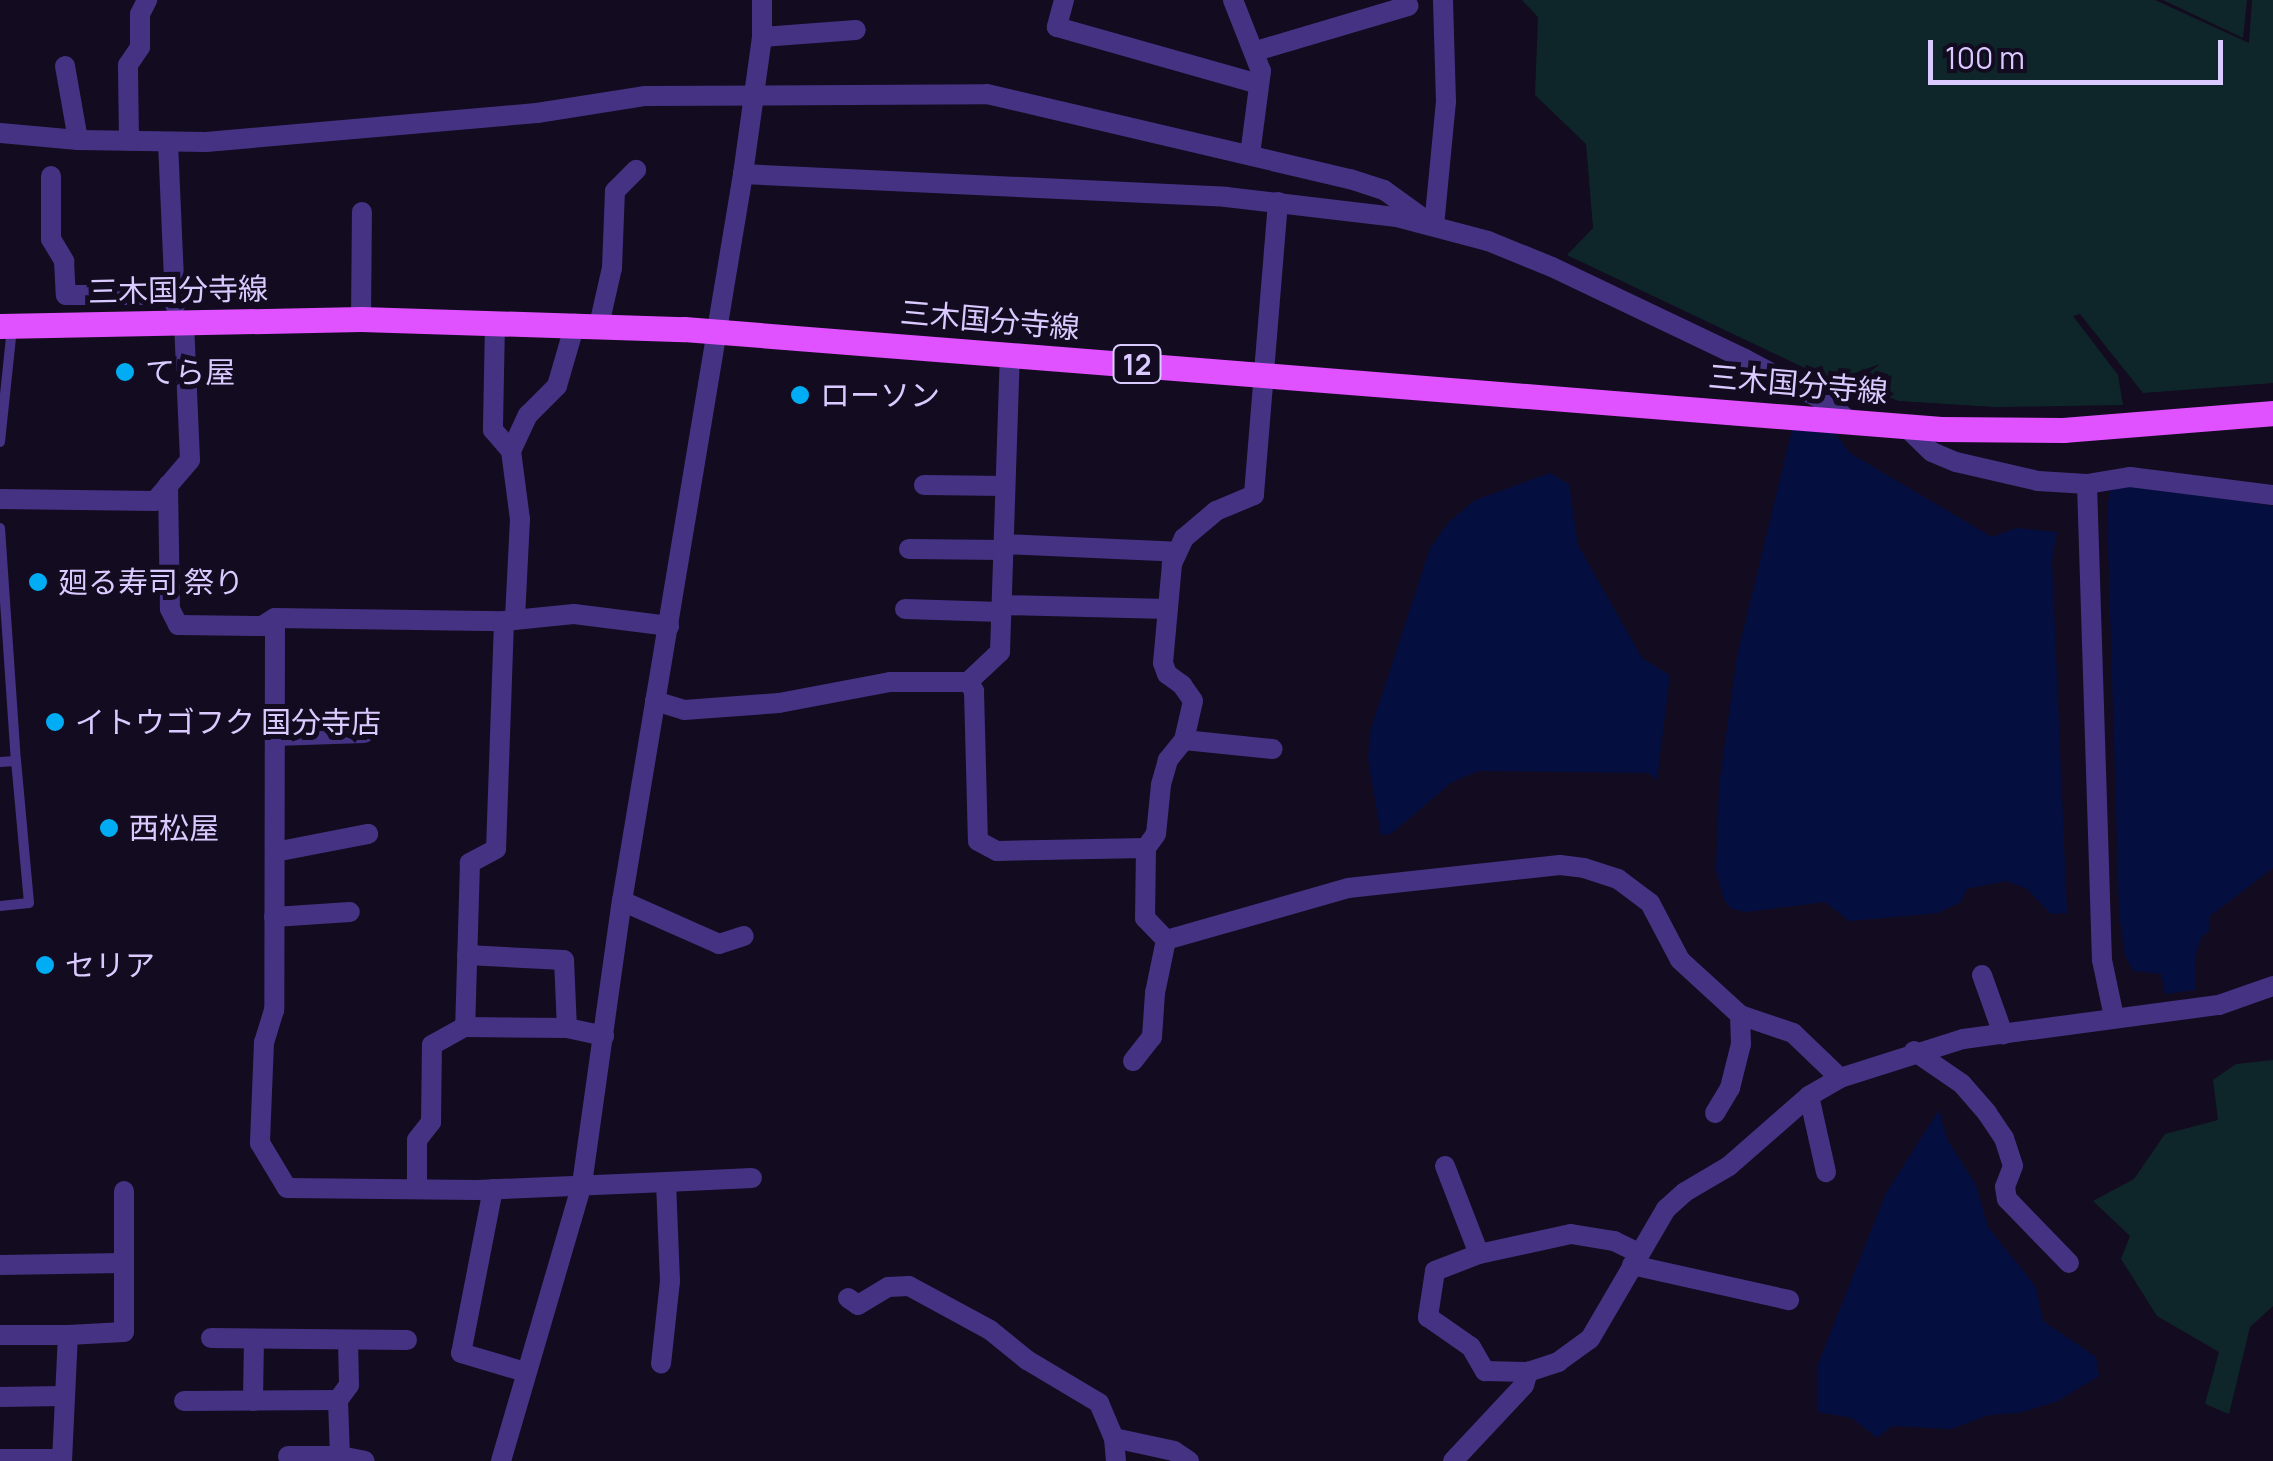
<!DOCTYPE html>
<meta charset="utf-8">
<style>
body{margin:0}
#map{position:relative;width:2273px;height:1461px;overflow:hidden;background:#130b20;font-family:Manrope,"Noto Sans JP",sans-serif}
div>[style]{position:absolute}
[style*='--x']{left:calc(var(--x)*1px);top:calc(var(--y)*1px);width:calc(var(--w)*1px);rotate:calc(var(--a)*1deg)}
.green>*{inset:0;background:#0e262a}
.water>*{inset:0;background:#050f3f}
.service>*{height:10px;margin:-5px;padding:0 5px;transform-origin:5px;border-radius:5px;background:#453283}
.minor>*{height:20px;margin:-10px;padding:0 10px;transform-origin:10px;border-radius:10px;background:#453283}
.primary>*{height:25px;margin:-12.5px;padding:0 12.5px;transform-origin:12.5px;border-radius:12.5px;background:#e051ff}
.dots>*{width:28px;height:28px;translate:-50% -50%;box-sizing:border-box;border:5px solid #130b20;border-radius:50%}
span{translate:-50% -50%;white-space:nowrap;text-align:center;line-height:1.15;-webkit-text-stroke:10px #130b20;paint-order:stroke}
.shield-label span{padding:2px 8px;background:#130b20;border:2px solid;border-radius:8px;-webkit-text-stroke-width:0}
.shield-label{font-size:28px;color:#dacaff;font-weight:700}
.street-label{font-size:30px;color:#dacaff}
.poi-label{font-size:30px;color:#dacaff}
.left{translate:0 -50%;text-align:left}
.scale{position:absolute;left:1928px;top:40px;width:295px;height:45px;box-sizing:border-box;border:5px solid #dacaff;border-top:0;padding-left:12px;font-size:30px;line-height:35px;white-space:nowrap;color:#dacaff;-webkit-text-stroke:8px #130b20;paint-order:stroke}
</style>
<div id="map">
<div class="green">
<div style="clip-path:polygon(1522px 0,2155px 0,2249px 43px,2252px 0,2273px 0,2273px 383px,2143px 393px,2080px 314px,2073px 316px,2118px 375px,2123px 405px,1995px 407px,1899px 401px,1855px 384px,1880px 364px,1832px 381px,1567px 255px,1593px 228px,1586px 144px,1535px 95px,1538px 17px)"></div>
<div style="clip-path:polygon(2163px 0,2247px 0,2243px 38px)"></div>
<div style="clip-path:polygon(2273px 1060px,2273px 1306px,2250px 1327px,2229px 1414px,2205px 1404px,2219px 1352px,2157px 1316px,2121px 1259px,2130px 1236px,2093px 1201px,2134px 1179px,2165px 1134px,2218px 1120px,2213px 1080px,2236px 1064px)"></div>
</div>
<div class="water">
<div style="clip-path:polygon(1792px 430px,1835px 433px,1850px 453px,1992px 537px,2016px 528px,2057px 532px,2052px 561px,2067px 913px,2051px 914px,2027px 889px,2006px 881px,1967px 889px,1961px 902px,1938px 913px,1849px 921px,1825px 902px,1746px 912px,1732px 909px,1724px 900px,1716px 870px,1719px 785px,1737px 656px)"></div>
<div style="clip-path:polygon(1550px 473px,1569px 484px,1578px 545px,1642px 658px,1670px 675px,1657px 780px,1648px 773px,1479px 771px,1452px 782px,1391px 834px,1381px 835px,1368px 759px,1371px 728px,1430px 548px,1449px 522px,1475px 500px)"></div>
<div style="clip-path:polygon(2130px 484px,2273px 506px,2273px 868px,2209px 917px,2210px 929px,2201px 938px,2195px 959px,2196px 990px,2165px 994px,2161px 974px,2133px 971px,2125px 956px,2119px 913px,2107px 508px,2110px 491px)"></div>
<div style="clip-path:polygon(1939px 1110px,1947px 1139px,1976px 1185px,1988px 1227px,2036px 1287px,2043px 1321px,2096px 1357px,2099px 1376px,2058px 1401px,2019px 1413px,1989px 1415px,1951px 1429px,1892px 1426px,1877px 1438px,1852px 1418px,1818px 1412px,1818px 1364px,1886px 1193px)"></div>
</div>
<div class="service">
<div style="--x:0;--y:442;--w:116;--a:-84"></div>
<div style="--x:0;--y:528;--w:234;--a:86.1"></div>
<div style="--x:16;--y:761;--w:16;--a:176"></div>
<div style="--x:0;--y:906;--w:29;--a:-6"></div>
<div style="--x:29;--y:903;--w:143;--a:-95.2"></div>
</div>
<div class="minor">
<div style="--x:1064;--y:0;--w:28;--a:105"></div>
<div style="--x:1057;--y:27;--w:210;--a:15.8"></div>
<div style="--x:1233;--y:0;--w:76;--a:68.5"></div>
<div style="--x:1261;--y:71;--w:85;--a:97.5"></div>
<div style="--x:762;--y:37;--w:94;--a:-4.3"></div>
<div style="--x:1256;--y:51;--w:159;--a:-16.5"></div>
<div style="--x:65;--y:66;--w:75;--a:80"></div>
<div style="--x:0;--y:133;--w:78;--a:5.1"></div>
<div style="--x:78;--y:140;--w:128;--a:0.9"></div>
<div style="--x:206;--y:142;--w:332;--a:-5"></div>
<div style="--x:537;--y:113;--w:110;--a:-8.9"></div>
<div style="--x:646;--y:96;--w:341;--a:-0.3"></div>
<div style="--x:987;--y:94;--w:373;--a:13.2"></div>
<div style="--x:1350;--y:179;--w:36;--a:18"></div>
<div style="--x:1384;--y:190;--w:62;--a:35.8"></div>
<div style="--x:1434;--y:226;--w:125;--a:-84.5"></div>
<div style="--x:1446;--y:102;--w:102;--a:-91.7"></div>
<div style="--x:129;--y:141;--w:76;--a:-90.8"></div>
<div style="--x:128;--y:65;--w:22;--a:-56"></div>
<div style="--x:140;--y:47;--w:33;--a:-90"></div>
<div style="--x:140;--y:14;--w:16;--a:-63"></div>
<div style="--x:168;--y:142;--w:163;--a:87.5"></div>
<div style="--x:743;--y:174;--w:484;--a:2.7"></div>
<div style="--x:1226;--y:197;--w:172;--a:6.7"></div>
<div style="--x:1397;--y:217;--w:94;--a:14.8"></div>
<div style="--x:1488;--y:241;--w:69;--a:22.1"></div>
<div style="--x:1552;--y:267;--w:214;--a:25.5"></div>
<div style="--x:1745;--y:359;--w:96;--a:27.9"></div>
<div style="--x:1830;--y:404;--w:24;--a:42"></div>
<div style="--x:51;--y:176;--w:63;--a:90"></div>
<div style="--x:51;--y:239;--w:26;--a:59"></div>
<div style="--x:64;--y:261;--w:34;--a:87"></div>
<div style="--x:66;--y:295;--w:109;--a:0"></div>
<div style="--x:1278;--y:202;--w:294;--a:94.7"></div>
<div style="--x:1254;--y:495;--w:41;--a:157.2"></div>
<div style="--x:1216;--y:511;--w:42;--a:139.8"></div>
<div style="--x:1184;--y:538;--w:29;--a:115"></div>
<div style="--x:1172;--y:564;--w:99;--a:95.2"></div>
<div style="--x:1163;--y:663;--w:12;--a:70"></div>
<div style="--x:1167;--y:674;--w:19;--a:36"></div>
<div style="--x:1182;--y:685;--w:19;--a:55"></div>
<div style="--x:1193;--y:701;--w:40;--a:103"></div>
<div style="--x:1184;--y:740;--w:26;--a:129"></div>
<div style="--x:1168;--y:760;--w:26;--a:106"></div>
<div style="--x:1161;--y:785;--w:49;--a:95.8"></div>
<div style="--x:1156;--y:834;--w:17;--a:126"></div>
<div style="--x:1146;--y:848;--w:70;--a:90.8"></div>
<div style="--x:1145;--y:918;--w:30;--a:46"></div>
<div style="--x:1166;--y:940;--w:189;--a:-15.9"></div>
<div style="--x:1348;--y:888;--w:213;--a:-6.2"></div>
<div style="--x:1560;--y:865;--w:24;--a:7"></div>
<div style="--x:1584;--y:868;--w:36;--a:18"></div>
<div style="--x:1618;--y:879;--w:40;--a:37"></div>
<div style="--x:1650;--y:903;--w:64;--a:62.2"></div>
<div style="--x:1680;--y:960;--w:81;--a:42.5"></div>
<div style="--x:1740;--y:1015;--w:56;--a:18.8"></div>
<div style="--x:1793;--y:1033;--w:65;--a:43.8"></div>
<div style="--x:361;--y:319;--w:107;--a:-89.5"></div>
<div style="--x:495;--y:322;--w:108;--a:91.1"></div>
<div style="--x:493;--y:430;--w:28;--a:49"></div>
<div style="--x:511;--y:451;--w:69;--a:82.5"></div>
<div style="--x:520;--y:519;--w:100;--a:92.9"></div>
<div style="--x:599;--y:325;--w:58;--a:-77.2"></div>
<div style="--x:612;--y:268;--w:77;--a:-87.8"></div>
<div style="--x:615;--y:191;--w:30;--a:-45"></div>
<div style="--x:1905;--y:426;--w:37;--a:44"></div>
<div style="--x:1932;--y:452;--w:26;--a:23"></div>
<div style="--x:1956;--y:462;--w:84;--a:13"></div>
<div style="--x:2038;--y:481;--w:49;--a:3.5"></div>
<div style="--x:2087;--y:484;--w:44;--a:-9.2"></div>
<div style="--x:2130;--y:477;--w:144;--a:7.2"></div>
<div style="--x:511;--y:451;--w:40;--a:-65"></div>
<div style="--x:528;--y:415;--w:41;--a:-45"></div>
<div style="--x:557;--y:386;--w:65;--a:-73.8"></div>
<div style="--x:2087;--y:484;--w:476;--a:88.2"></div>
<div style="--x:2102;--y:960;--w:58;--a:78.1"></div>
<div style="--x:168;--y:485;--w:124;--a:89.1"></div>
<div style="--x:170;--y:609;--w:18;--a:63"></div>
<div style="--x:178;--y:625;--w:84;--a:0.7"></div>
<div style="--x:262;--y:626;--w:15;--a:-32"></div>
<div style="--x:275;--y:618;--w:229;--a:0.8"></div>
<div style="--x:504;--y:621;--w:70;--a:-5.7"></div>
<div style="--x:574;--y:614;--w:96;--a:7.2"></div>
<div style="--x:924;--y:485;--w:81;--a:0.7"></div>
<div style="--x:0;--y:499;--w:155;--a:0.7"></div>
<div style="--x:155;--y:501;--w:54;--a:-49.5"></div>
<div style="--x:190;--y:460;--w:138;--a:-92.5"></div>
<div style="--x:1004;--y:544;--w:173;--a:2.6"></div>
<div style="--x:909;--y:549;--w:94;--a:0.6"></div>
<div style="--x:1002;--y:605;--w:166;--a:1.4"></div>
<div style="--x:905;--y:609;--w:96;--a:1.8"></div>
<div style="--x:275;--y:618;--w:392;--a:90.1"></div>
<div style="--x:274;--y:1010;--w:34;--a:107"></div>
<div style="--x:264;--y:1042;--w:101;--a:92.3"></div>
<div style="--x:260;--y:1143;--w:52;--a:59"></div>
<div style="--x:287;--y:1188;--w:190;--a:0.6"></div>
<div style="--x:477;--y:1190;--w:189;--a:-2.4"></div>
<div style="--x:666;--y:1182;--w:99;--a:87.7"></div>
<div style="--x:670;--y:1281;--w:83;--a:96.2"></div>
<div style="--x:504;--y:621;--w:228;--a:92"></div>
<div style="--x:496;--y:849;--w:30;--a:152"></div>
<div style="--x:470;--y:863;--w:164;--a:91.7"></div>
<div style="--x:465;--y:1027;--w:102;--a:0.6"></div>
<div style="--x:567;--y:1028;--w:38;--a:12"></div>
<div style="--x:968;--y:682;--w:44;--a:-43.2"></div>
<div style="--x:1000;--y:652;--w:298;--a:-88.1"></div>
<div style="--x:655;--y:701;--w:30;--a:17"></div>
<div style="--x:684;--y:710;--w:95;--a:-4.2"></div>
<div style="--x:779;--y:703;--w:113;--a:-10.7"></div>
<div style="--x:890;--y:682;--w:78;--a:0"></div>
<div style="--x:968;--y:682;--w:11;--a:56"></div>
<div style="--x:974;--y:691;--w:150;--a:88.5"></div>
<div style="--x:978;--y:841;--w:21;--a:28"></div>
<div style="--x:997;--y:851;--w:149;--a:-1.2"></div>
<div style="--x:275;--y:736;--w:89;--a:-1.9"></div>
<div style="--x:1184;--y:740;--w:89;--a:5.8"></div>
<div style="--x:275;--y:852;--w:95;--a:-11"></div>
<div style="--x:622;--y:901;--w:106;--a:23.9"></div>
<div style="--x:719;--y:944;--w:26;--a:-18"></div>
<div style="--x:274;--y:917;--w:76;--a:-3.8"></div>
<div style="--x:467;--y:955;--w:97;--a:3"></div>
<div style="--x:564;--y:960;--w:68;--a:87.5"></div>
<div style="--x:1982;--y:975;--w:63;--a:70.4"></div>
<div style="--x:1914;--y:1051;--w:58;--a:34.5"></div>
<div style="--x:1962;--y:1084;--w:38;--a:49"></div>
<div style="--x:1987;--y:1113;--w:30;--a:56"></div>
<div style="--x:2004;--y:1138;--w:29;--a:72"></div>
<div style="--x:2013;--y:1166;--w:22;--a:111"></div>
<div style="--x:2005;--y:1187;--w:12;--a:81"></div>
<div style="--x:2007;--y:1199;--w:89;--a:45.9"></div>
<div style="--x:1133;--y:1061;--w:31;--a:-52"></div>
<div style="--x:1152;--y:1037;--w:44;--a:-86.1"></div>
<div style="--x:1155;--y:993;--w:54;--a:-78.3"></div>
<div style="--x:1809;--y:1096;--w:78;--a:77.4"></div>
<div style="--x:1715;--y:1113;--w:29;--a:-59"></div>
<div style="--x:1730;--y:1088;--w:45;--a:-76"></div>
<div style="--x:1741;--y:1044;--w:29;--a:-92"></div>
<div style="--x:1445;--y:1166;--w:94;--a:68.9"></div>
<div style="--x:1479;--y:1254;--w:94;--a:-12.3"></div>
<div style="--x:1571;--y:1234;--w:44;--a:9.2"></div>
<div style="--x:1614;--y:1241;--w:28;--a:26"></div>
<div style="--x:666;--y:1182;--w:86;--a:-2.7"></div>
<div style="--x:417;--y:1189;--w:49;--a:-90"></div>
<div style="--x:417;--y:1140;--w:23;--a:-52"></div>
<div style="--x:431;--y:1122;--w:77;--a:-89.3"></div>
<div style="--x:432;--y:1045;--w:38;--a:-29"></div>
<div style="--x:493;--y:1189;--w:167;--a:101"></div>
<div style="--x:461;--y:1353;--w:67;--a:16.5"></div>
<div style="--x:1479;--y:1254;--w:47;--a:158.9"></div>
<div style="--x:1435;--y:1271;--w:47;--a:98.7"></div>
<div style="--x:1428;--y:1317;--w:52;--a:34.9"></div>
<div style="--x:1471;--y:1347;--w:28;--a:60"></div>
<div style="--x:1485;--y:1371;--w:43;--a:1.3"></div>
<div style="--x:0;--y:1265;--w:123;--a:-0.9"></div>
<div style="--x:1632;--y:1265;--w:161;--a:12.6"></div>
<div style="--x:848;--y:1298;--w:12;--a:35"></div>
<div style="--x:858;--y:1305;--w:35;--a:-31"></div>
<div style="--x:888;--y:1287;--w:21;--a:-3"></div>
<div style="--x:909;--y:1286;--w:92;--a:28.5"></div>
<div style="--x:990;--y:1330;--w:48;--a:39"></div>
<div style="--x:1027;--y:1360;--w:84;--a:30.8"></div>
<div style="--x:1099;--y:1403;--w:38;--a:67"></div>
<div style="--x:0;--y:1335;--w:68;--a:0"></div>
<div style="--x:211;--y:1338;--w:196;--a:0.6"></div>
<div style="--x:348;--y:1340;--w:45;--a:88.7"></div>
<div style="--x:349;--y:1385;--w:19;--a:126"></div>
<div style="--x:338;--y:1400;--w:56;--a:88"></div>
<div style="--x:340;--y:1456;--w:25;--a:11"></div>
<div style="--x:0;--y:1397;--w:63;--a:-0.9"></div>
<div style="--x:184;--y:1401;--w:154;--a:-0.4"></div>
<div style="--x:253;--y:1401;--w:62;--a:-89.1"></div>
<div style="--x:288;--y:1456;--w:52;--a:0"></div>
<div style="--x:0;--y:1459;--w:62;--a:0"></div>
<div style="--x:62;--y:1461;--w:126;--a:-87.3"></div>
<div style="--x:68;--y:1335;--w:56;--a:-3.1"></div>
<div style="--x:124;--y:1332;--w:141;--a:-90"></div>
<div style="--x:501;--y:1461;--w:289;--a:-73.7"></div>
<div style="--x:582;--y:1184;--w:286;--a:-82"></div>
<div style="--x:622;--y:901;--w:737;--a:-80.55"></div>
<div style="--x:743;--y:174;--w:138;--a:-82.1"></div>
<div style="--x:762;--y:37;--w:37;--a:-90"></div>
<div style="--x:1116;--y:1461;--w:23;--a:-95"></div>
<div style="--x:1114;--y:1438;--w:61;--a:12.2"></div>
<div style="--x:1174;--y:1451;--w:18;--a:34"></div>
<div style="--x:1453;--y:1461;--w:104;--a:-46.9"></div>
<div style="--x:1524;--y:1385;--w:14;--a:-73"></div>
<div style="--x:1528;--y:1372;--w:32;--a:-18"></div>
<div style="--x:1558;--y:1362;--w:39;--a:-36"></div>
<div style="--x:1590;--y:1339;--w:151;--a:-59.7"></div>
<div style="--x:1666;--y:1209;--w:25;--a:-42"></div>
<div style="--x:1685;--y:1192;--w:51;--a:-30.6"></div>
<div style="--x:1729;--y:1166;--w:106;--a:-41.2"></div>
<div style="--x:1809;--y:1096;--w:36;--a:-30"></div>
<div style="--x:1840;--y:1078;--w:129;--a:-17.6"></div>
<div style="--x:1963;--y:1039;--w:258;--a:-7.6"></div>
<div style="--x:2219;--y:1005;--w:57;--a:-19.4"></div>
</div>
<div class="primary">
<div style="--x:0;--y:326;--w:361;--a:-1.1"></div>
<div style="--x:361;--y:319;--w:323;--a:1.8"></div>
<div style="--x:684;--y:329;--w:1261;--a:4.55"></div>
<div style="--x:1941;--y:429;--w:122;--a:0.5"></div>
<div style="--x:2063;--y:430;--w:211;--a:-4.6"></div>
</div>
<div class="dots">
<div style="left:125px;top:372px;background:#00adf5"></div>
<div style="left:800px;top:395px;background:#00adf5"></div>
<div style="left:38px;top:582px;background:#00adf5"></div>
<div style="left:55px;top:722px;background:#00adf5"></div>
<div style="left:109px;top:828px;background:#00adf5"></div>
<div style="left:45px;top:965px;background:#00adf5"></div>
</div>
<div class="shield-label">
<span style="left:1137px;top:364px">12</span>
</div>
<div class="street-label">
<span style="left:178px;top:290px;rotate:-1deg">三木国分寺線</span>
<span style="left:990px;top:320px;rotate:5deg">三木国分寺線</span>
<span style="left:1798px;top:384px;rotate:5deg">三木国分寺線</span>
</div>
<div class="poi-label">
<span class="left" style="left:145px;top:372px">てら屋</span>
<span class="left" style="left:820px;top:395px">ローソン</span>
<span class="left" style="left:58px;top:582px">廻る寿司 祭り</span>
<span class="left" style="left:75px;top:722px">イトウゴフク 国分寺店</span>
<span class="left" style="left:129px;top:828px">西松屋</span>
<span class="left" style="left:65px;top:965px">セリア</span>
</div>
<div class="scale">100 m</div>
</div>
